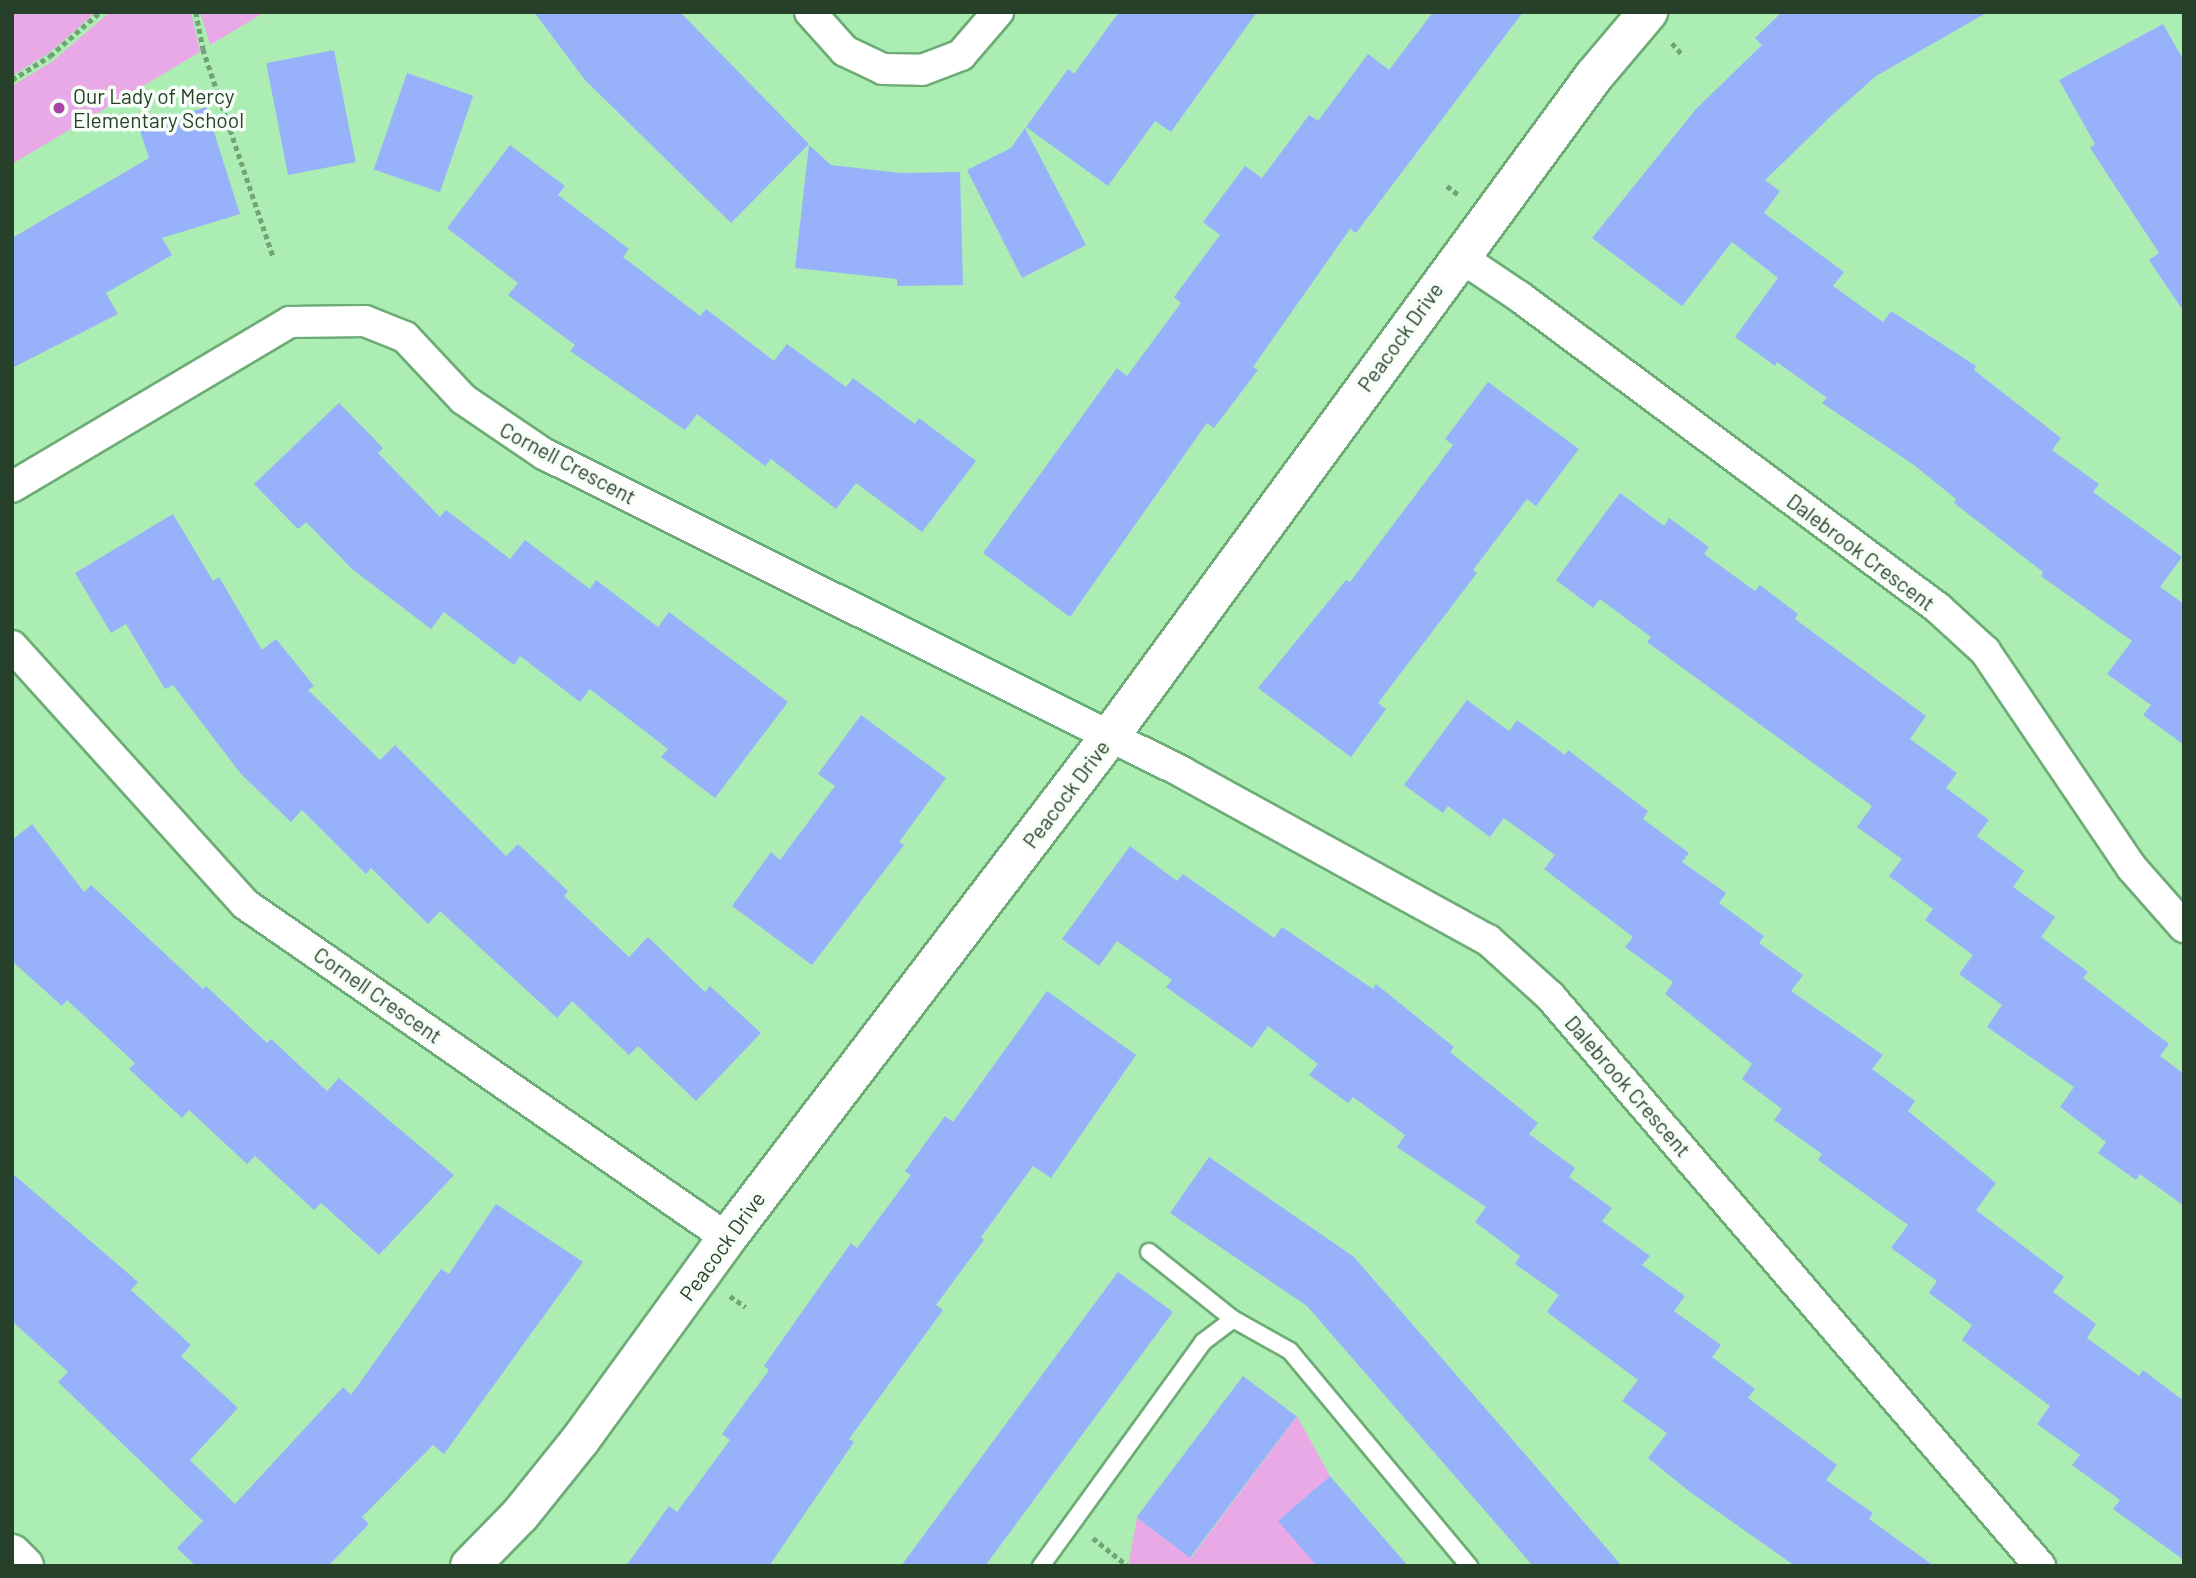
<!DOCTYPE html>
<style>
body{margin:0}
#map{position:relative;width:2196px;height:1578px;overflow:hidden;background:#acedb4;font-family:Barlow,sans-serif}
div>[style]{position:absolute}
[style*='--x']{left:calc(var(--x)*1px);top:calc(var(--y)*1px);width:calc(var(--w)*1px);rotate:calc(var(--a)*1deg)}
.green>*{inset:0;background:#e9a9e6}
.building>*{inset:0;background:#97b2fa;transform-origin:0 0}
.path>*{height:4.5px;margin-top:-2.25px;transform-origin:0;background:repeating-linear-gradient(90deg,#72a278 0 5px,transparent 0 8.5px)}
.roads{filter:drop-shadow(2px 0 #6dac76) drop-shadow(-2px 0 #6dac76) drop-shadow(0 2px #6dac76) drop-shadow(0 -2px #6dac76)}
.lane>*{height:16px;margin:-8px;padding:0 8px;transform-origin:8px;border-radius:8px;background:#fff}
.street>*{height:30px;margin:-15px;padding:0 15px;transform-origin:15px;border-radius:15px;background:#fff}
.secondary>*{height:38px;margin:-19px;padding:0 19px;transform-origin:19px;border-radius:19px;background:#fff}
.dots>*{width:19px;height:19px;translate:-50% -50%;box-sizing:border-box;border:4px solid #f7fdf7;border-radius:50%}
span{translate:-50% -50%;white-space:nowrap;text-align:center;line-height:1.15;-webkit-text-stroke:7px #f7fdf7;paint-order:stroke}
.poi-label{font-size:21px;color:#264029}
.left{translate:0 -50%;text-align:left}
.street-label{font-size:21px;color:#264029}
.frame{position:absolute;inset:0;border:14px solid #264029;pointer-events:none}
</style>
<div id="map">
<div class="green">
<div style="clip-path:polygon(12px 12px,96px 12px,49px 53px,12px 76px)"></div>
<div style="clip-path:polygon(110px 12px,191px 12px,200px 52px,12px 164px,12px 86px,53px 61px)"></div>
<div style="clip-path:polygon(200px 12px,265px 12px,210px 45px)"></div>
<div style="clip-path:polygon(1297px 1416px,1330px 1476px,1279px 1521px,1317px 1566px,1128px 1566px,1137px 1518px,1191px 1558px)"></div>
</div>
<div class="building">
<div style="clip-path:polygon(534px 12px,680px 12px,809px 144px,731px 223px,585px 80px)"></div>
<div style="clip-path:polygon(1119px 12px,1257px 12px,1171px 132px,1155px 121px,1108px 186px,1026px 127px,1068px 69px,1074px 74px)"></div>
<div style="clip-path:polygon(1433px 12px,1523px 12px,1356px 233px,1350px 229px,1253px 367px,1258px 370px,1214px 428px,1207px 423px,1070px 617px,983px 553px,1117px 368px,1127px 376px,1181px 303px,1174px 297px,1220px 235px,1203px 222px,1245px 166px,1262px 178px,1309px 115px,1318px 121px,1368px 54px,1389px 70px)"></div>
<div style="clip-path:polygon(1782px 12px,1988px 12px,1876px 76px,1831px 116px,1765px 180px,1780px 191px,1764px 213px,1844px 272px,1833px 286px,1883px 322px,1891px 311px,1976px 366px,1974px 370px,2061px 438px,2052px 450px,2099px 484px,2093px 492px,2182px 557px,2160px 587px,2184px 604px,2184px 745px,2143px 715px,2151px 705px,2107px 674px,2132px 641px,2041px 576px,2043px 572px,1954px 503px,1956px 499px,1914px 465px,1822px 403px,1827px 398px,1777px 362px,1775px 366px,1735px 337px,1778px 278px,1732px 242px,1682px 306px,1592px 238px,1696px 109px,1762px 45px,1755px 38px)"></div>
<div style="clip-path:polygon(2163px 24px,2184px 61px,2184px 312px,2149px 260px,2159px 253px,2090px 148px,2095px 144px,2059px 80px)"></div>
<div style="left:334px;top:50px;width:114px;height:69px;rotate:79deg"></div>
<div style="left:407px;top:73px;width:70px;height:102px;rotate:19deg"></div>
<div style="clip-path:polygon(206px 107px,240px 214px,162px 238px,172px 255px,106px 293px,118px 314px,12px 368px,12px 238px,149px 158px,139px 128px)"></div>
<div style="clip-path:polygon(1025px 128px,1086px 245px,1022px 278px,967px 170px,1011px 148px)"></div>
<div style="clip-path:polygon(510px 145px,565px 186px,558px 195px,629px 249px,623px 257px,700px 316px,706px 309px,774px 361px,787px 344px,846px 387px,853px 378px,915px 424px,919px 418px,976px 461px,922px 532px,856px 483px,836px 509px,771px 459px,765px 466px,697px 414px,685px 430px,570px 351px,575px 345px,508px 295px,518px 283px,447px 228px)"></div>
<div style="clip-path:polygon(809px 145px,831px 165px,901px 173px,960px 172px,963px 285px,897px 286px,897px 279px,795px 268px)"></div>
<div style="clip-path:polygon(1488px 382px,1579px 449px,1536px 506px,1527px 499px,1473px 570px,1477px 573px,1378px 703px,1386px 709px,1351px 757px,1258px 688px,1346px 580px,1350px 582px,1417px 493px,1453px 445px,1445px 439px)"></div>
<div style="clip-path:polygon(339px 403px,383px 448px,378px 453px,440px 517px,446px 510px,510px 559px,525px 540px,590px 589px,596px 580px,658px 627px,669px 612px,788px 702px,715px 798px,661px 757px,668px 749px,590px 689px,580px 702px,520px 656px,514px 665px,444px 612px,431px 629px,352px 569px,306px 522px,298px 529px,254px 484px)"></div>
<div style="clip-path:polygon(1620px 493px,1664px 526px,1669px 518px,1709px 547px,1704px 554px,1755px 591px,1760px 585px,1798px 614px,1795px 619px,1926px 716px,1910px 739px,1957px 773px,1946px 788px,1989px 820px,1977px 836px,2024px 871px,2013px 887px,2055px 917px,2041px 937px,2088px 972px,2083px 978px,2169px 1044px,2160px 1056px,2184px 1074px,2184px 1206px,2140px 1174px,2136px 1180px,2098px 1153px,2106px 1142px,2060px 1107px,2074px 1087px,1987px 1027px,2002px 1005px,1959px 974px,1973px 955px,1925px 920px,1933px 909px,1889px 876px,1902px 859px,1857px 827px,1872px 806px,1647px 642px,1651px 637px,1600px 599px,1593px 608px,1556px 580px)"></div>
<div style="clip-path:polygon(173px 514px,213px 581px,219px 577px,262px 650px,276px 639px,314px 686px,308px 690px,380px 760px,395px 745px,506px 856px,518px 844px,568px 891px,564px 896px,629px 957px,648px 937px,705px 992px,710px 986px,761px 1033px,696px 1101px,638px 1046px,629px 1055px,572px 1001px,557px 1018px,440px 911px,428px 924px,371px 868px,366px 874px,302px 810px,291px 822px,241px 774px,173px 685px,165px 689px,126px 624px,111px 633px,75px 573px)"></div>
<div style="clip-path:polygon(1467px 700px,1509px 731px,1517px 720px,1565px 755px,1568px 750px,1648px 811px,1643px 819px,1689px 853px,1682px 862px,1726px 893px,1719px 903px,1764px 936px,1759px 943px,1803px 975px,1791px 991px,1883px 1055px,1872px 1069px,1915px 1101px,1908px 1111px,1996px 1183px,1976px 1210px,2064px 1277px,2053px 1292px,2096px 1324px,2087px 1338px,2139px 1376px,2143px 1370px,2184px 1401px,2184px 1560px,2113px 1509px,2120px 1500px,2072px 1465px,2080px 1455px,2037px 1424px,2050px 1406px,1962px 1340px,1972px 1325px,1929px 1293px,1937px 1281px,1891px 1248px,1908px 1225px,1818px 1160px,1822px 1154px,1774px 1120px,1782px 1109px,1742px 1079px,1752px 1064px,1665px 994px,1673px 982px,1625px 947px,1633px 937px,1544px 869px,1555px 855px,1504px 818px,1490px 837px,1448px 806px,1443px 813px,1404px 785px)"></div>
<div style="clip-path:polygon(861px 715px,946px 778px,899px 842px,904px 845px,812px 965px,732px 906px,771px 852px,780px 860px,835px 786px,818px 774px)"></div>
<div style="clip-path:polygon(32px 824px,84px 892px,91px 885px,203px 989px,206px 986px,267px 1043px,271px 1039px,327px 1091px,339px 1078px,454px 1175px,379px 1255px,321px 1203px,314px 1210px,255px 1156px,247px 1164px,189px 1110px,182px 1118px,129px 1069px,135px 1063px,67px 1000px,62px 1006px,12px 961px,12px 840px)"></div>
<div style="clip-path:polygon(1130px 846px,1177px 881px,1183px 874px,1274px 938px,1282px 927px,1373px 989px,1376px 984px,1454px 1047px,1450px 1052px,1538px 1123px,1529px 1134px,1575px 1168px,1569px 1177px,1612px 1208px,1602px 1221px,1650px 1256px,1642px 1265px,1685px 1296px,1674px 1311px,1721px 1345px,1712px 1357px,1755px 1389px,1748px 1398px,1837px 1465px,1826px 1480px,1873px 1513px,1869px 1519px,1934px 1566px,1795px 1566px,1690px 1492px,1648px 1458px,1667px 1433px,1622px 1401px,1638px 1380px,1547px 1312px,1559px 1295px,1515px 1264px,1520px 1256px,1475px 1222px,1486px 1207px,1397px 1147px,1405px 1135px,1353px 1097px,1348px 1103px,1309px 1075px,1318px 1064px,1268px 1026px,1252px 1048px,1166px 987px,1172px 980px,1117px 941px,1099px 966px,1062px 939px)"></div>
<div style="clip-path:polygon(1047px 991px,1136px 1055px,1051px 1178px,1033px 1166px,981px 1237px,984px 1240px,936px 1305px,943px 1310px,849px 1439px,854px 1442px,769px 1566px,626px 1566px,669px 1506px,677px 1512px,730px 1440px,722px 1434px,769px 1370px,764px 1366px,811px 1299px,851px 1243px,857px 1248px,911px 1175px,905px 1171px,945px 1116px,953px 1122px)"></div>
<div style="clip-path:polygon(1209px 1157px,1354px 1257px,1622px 1566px,1533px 1566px,1307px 1306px,1170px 1213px)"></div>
<div style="clip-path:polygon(12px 1173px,138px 1282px,131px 1290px,191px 1345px,181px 1356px,238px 1408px,190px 1460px,235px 1504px,343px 1387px,351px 1395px,441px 1269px,449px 1274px,496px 1204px,583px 1262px,444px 1454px,433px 1445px,362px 1517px,369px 1524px,328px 1566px,196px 1566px,177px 1548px,203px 1521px,58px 1382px,68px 1372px,12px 1321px)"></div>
<div style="clip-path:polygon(1118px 1272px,1173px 1312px,985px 1566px,901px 1566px)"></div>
<div style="left:1243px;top:1376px;width:67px;height:177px;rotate:37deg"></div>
<div style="clip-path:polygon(1330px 1476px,1408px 1566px,1317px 1566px,1278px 1521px)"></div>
</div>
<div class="path">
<div style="--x:196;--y:12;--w:38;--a:79"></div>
<div style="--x:203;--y:49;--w:219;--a:71.3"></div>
<div style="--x:1672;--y:43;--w:15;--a:48"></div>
<div style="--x:12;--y:80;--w:45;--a:-32.3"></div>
<div style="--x:50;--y:56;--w:67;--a:-41.3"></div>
<div style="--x:1447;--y:186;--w:15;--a:37"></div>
<div style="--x:730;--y:1296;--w:19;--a:35"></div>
<div style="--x:1093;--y:1538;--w:45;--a:38.7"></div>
</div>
<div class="roads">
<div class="lane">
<div style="--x:1149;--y:1252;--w:107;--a:38.6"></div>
<div style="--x:1041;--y:1566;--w:276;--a:-54.1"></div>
<div style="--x:1203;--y:1342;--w:38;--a:-37"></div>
<div style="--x:1233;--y:1319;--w:65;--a:29.3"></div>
<div style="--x:1290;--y:1351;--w:280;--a:50.2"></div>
</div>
<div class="street">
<div style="--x:810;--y:12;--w:52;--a:48.1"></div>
<div style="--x:845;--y:51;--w:42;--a:25.3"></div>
<div style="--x:883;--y:69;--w:39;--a:1"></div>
<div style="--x:922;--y:70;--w:42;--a:-21"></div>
<div style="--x:961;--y:55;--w:57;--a:-49.3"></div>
<div style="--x:1459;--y:256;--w:73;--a:33.9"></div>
<div style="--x:1520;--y:297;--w:521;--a:36.65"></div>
<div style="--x:1938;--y:608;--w:64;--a:42.5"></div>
<div style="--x:1985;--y:651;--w:262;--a:55.9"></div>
<div style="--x:2132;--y:868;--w:79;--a:48.6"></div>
<div style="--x:12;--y:487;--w:323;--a:-30.7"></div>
<div style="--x:290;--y:322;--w:75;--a:-0.8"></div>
<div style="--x:365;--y:321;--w:43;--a:21.8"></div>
<div style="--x:405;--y:337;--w:85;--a:46.9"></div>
<div style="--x:463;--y:399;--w:98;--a:34.2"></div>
<div style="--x:544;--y:454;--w:713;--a:26.49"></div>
<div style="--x:1182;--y:772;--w:349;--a:28.8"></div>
<div style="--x:1488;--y:940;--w:84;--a:42.1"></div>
<div style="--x:1550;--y:996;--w:752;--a:49.32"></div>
<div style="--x:12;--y:646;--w:348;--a:47.9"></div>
<div style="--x:245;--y:904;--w:586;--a:34.72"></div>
</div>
<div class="secondary">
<div style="--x:12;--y:1554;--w:17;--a:45"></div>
<div style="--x:470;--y:1566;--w:71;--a:-45.6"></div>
<div style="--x:520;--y:1515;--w:97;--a:-51.2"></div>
<div style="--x:581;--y:1439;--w:248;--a:-54"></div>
<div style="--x:727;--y:1238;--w:631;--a:-52.66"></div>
<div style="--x:1110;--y:736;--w:818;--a:-53.75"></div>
<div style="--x:1594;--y:76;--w:84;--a:-49.8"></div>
</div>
</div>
<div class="dots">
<div style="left:59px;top:108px;background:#aa44a9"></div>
</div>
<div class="poi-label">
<span class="left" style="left:73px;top:108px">Our Lady of Mercy<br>Elementary School</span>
</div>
<div class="street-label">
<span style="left:1400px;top:337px;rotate:-54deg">Peacock Drive</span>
<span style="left:568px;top:463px;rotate:28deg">Cornell Crescent</span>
<span style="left:1861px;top:552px;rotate:37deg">Dalebrook Crescent</span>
<span style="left:1066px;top:794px;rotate:-53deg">Peacock Drive</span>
<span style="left:378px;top:995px;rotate:35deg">Cornell Crescent</span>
<span style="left:1628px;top:1086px;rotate:49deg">Dalebrook Crescent</span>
<span style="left:722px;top:1246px;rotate:-54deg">Peacock Drive</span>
</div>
<div class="frame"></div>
</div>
